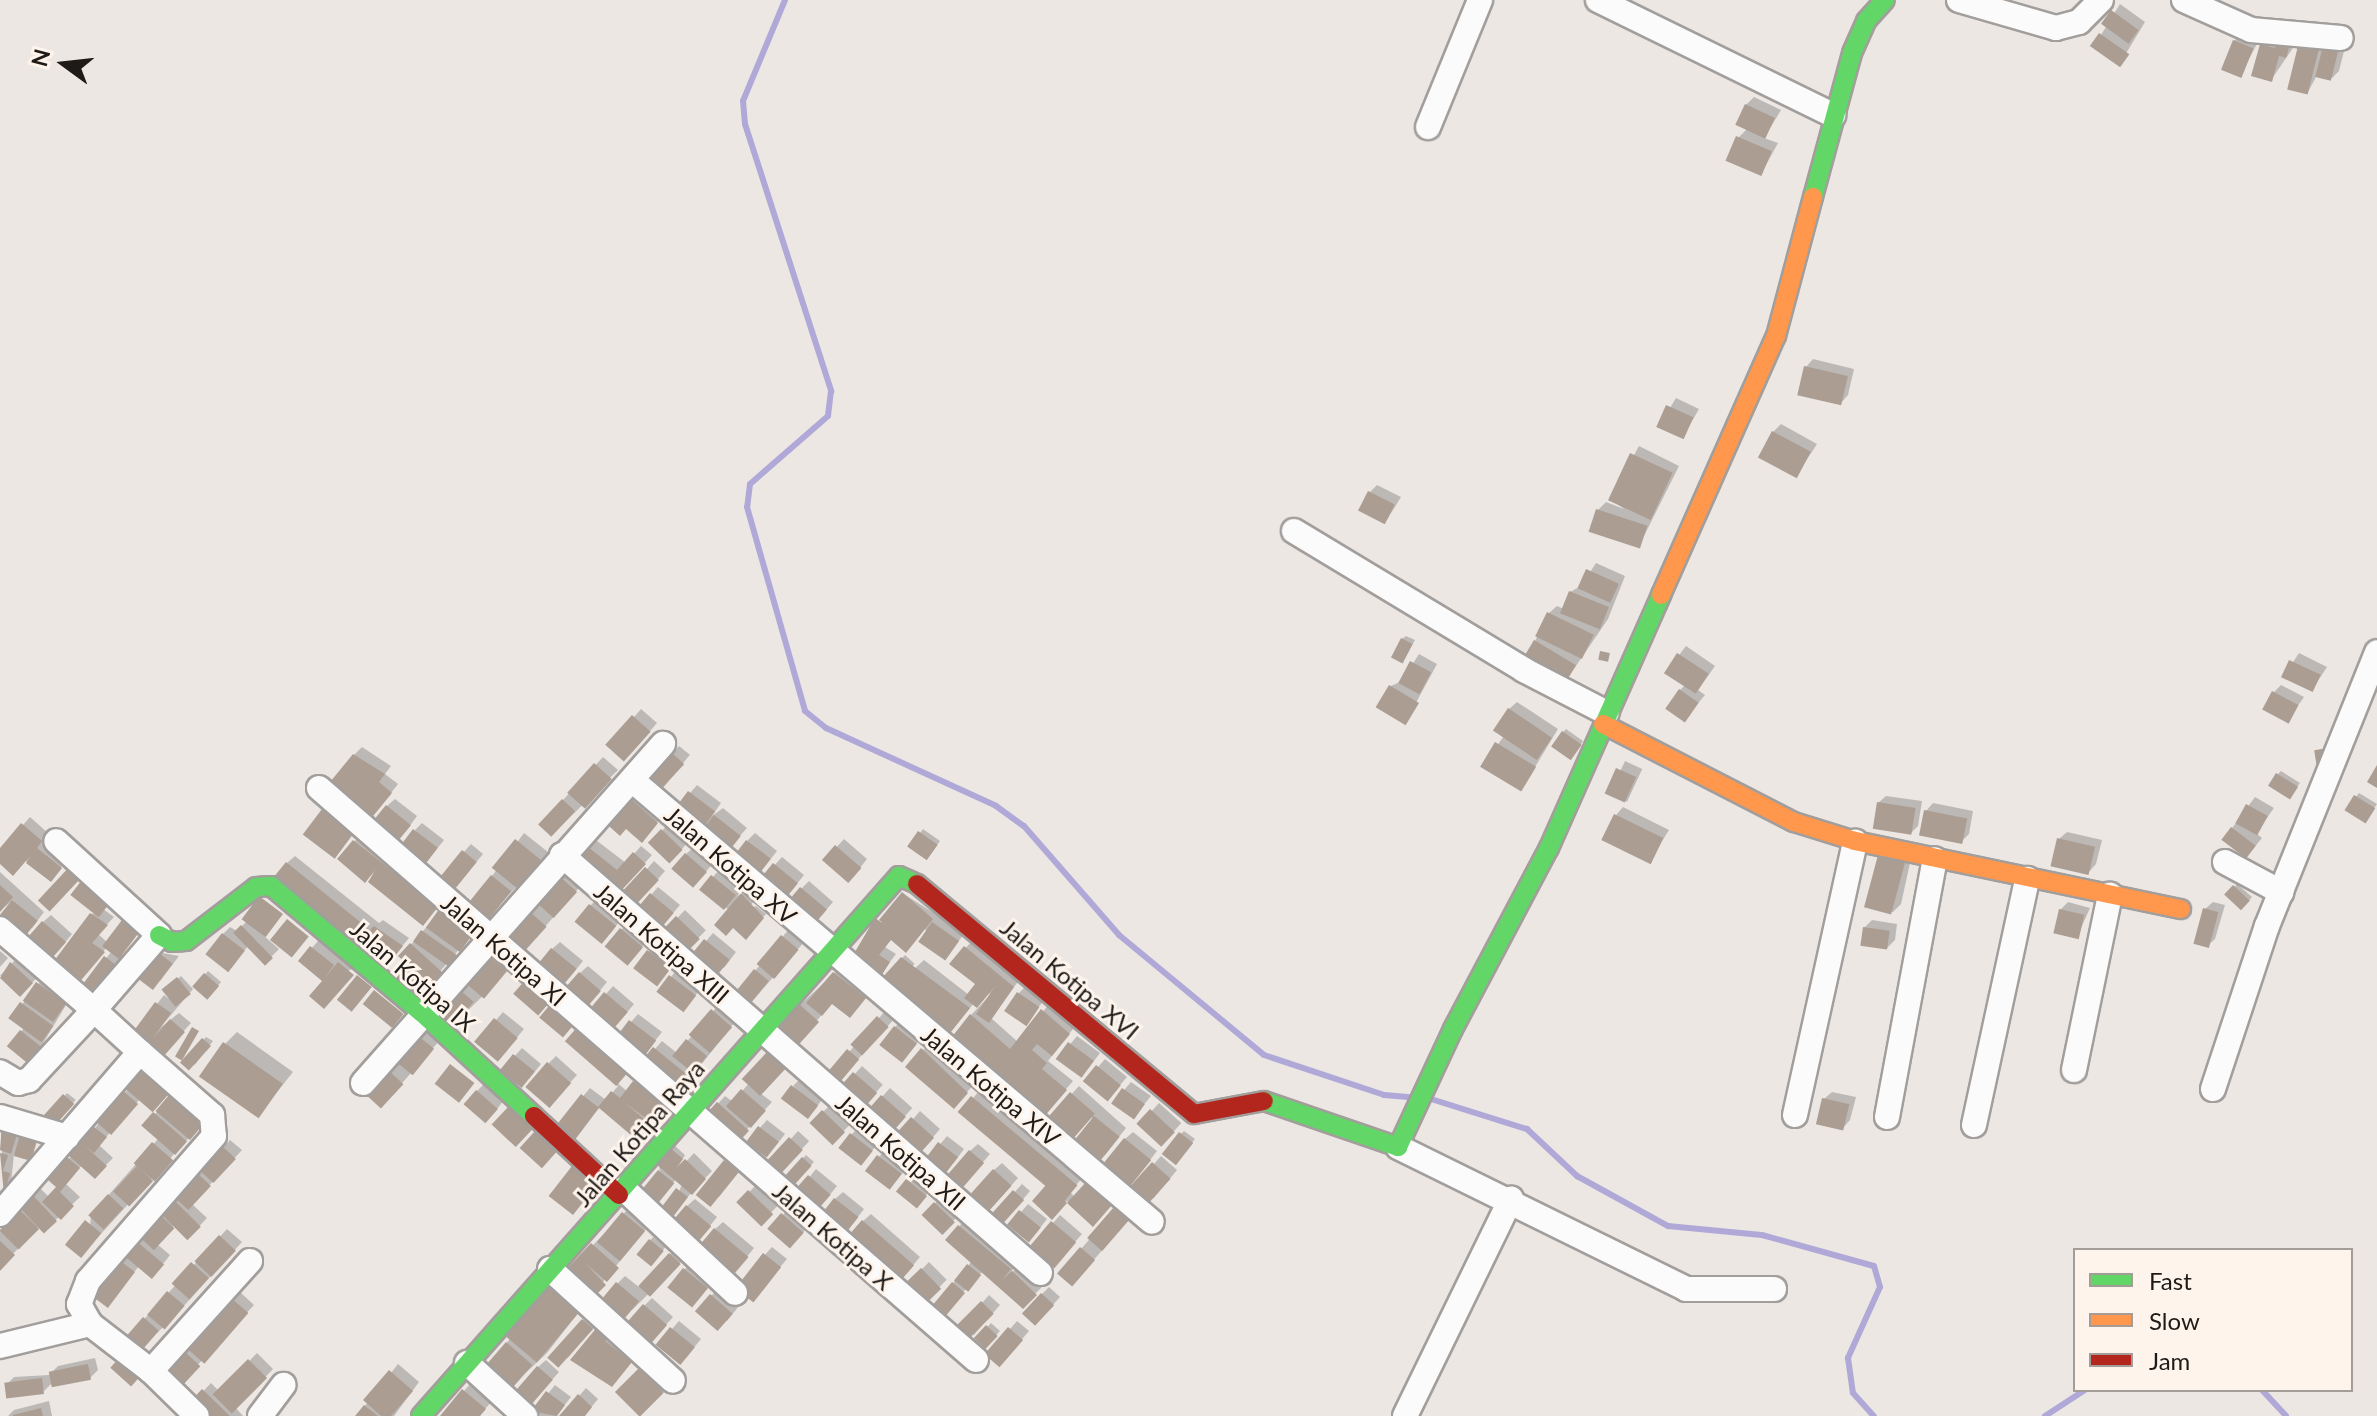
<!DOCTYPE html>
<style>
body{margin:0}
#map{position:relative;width:2377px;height:1416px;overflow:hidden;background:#ece7e3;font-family:Lato,sans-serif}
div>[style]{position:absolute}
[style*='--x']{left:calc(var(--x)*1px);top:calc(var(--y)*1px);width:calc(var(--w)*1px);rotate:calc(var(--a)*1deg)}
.shadow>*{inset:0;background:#0003;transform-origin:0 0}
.stream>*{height:6px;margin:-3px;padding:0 3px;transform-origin:3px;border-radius:3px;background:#b0a9d8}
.building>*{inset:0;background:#ab9d92;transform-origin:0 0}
.roads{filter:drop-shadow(2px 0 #a29e9c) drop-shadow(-2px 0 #a29e9c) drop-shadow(0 2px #a29e9c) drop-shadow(0 -2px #a29e9c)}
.street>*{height:24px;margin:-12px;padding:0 12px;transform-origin:12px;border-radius:12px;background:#fcfbfb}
.fast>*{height:18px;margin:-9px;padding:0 9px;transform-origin:9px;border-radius:9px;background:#63d668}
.slow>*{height:18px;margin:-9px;padding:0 9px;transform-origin:9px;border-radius:9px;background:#ff974d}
.jam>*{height:18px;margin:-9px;padding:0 9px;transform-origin:9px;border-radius:9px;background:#b3261e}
span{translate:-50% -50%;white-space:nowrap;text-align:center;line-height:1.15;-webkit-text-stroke:6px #fef4ec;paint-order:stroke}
.street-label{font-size:24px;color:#1e1a17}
.legend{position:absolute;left:2073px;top:1248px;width:280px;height:144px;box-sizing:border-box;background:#fef4ec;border:2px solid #a49d97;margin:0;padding:10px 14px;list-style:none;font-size:24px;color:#1e1a17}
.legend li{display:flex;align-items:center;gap:16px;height:40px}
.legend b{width:40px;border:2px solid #a49d97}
.north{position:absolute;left:24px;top:24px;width:80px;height:80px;-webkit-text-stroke:6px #fef4ec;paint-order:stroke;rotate:285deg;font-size:22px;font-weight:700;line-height:32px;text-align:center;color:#1e1a17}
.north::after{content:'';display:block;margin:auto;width:28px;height:36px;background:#1e1a17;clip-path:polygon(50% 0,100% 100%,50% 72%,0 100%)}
</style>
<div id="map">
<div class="shadow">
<div style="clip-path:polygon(2120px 4px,2145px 22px,2119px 65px,2101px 35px)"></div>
<div style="clip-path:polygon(2297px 33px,2293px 48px,2271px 80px,2262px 45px,2269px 38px)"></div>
<div style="clip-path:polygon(2242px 34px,2259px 40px,2240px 76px,2234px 41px)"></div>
<div style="clip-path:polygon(2302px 39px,2347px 39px,2339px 71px,2332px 78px,2317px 75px,2308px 92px)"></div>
<div style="clip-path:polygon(1754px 97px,1781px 110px,1764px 138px,1778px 143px,1761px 174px,1738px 138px,1747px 129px,1746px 105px)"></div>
<div style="clip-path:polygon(1813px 359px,1854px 369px,1848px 395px,1841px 403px,1806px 367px)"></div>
<div style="clip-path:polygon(1676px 398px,1699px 409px,1683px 437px,1659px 426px)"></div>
<div style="clip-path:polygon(1781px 424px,1817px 444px,1796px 476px,1773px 432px)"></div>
<div style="clip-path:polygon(1639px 446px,1679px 466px,1639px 546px,1598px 510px,1606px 502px,1624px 509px,1610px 499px)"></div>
<div style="clip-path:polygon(1377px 485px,1401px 497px,1385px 523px,1370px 492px)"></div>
<div style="clip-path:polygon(1596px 563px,1625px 576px,1608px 619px,1565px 682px,1535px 641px,1549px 613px,1557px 606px,1564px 609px,1570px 592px,1581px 586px)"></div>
<div style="clip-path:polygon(1406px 636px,1415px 640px,1403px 662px,1402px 639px)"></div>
<div style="clip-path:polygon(1686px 646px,1715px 666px,1698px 690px,1705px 695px,1684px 720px,1680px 690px,1685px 685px,1666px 672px)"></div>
<div style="clip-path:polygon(2299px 653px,2327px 667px,2312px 690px,2284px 676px)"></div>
<div style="clip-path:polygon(1419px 654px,1437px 664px,1405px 723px,1391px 686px,1402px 681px)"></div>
<div style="clip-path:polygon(2281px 685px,2304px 697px,2288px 720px,2274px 692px)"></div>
<div style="clip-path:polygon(1517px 702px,1558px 729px,1521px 790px,1482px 766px,1504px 736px,1509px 709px)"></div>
<div style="clip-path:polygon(641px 709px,657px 723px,632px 752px,634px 717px)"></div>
<div style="clip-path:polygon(1566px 729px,1583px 741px,1574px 754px,1563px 732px)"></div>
<div style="left:679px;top:746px;width:14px;height:44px;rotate:39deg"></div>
<div style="clip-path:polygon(362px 747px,391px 766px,385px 774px,398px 784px,377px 811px,354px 755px)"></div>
<div style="clip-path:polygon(603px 757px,618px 770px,560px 827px,563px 800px)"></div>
<div style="left:1625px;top:761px;width:19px;height:36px;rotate:25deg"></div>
<div style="clip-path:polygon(2281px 771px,2300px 783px,2293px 793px,2278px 774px)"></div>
<div style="clip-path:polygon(697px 785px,721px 803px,712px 816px,723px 808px,747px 828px,730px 847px,678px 807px)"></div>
<div style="clip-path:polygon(632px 786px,664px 814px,649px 832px,626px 827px)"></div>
<div style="clip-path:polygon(2359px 793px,2377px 804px,2368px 817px,2347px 809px)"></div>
<div style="clip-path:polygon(1886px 796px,1922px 801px,1918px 826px,1911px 833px,1878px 803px)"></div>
<div style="clip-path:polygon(2255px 797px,2274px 808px,2256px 833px,2262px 838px,2253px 849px,2224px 839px)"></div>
<div style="clip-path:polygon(395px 799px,417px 816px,406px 831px,387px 806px)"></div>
<div style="clip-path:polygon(1933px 803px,1973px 811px,1969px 834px,1961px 842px,1926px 811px)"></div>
<div style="clip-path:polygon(1623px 807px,1669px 830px,1649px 862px,1616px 815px)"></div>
<div style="clip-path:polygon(30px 817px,48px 833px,43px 839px,68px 859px,50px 880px,25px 860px,0 861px,0 851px)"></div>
<div style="clip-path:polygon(422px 823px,444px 840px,432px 855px,415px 830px)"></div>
<div style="left:669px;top:823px;width:27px;height:28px;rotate:42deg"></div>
<div style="clip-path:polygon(923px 829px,940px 841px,930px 855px,910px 846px)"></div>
<div style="clip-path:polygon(2067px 832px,2102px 840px,2096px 864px,2089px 872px,2059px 839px)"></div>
<div style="clip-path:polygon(362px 833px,444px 898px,430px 916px,377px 870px,365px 880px,340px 858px)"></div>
<div style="clip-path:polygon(524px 833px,548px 852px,494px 911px,492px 876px)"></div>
<div style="clip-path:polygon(755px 833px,777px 851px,766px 865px,747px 841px)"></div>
<div style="clip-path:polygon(592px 837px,626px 863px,641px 846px,652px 855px,626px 884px,575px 857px)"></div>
<div style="clip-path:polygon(844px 839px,867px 859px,856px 873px,825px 860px)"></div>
<div style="clip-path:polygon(471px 844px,483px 854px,460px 882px,440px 879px)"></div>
<div style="clip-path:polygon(694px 847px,713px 863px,701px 878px,686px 854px)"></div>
<div style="clip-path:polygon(1912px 854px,1901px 904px,1893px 912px,1869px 906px)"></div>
<div style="clip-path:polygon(295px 856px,379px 923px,383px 920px,409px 938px,389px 962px,287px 863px)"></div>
<div style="clip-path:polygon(782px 857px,804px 875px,792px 890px,762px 879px)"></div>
<div style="clip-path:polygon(654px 861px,665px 871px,638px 902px,647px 869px)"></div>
<div style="clip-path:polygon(566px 868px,583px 883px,530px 944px,530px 912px)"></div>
<div style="clip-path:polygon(720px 869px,742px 887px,736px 900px,749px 887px,759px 895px,746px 911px,756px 906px,766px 914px,746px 937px,729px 910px,702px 889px)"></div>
<div style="clip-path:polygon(0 872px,44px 912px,32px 928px,1px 917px,14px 900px,0 910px)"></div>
<div style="clip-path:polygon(809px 881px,833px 902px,822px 915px,801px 889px)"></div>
<div style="left:2237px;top:884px;width:20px;height:15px;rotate:41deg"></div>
<div style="clip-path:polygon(658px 887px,680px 905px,668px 919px,651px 895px)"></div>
<div style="clip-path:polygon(904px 894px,965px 933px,945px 958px,925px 929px,892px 938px,885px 947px,896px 954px,877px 979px,852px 961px)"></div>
<div style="clip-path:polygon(598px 898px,622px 918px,610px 934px,590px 906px)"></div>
<div style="clip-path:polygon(2068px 902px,2090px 908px,2077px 937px,2060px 910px)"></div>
<div style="clip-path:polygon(2213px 902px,2225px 905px,2215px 939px,2207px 946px,2205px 909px)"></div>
<div style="clip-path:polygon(103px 909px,114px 917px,98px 934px,130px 962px,86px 983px,112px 951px,107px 947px,84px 974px,54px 965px,92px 914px)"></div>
<div style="left:685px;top:910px;width:29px;height:26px;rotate:44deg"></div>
<div style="clip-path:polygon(51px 915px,72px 934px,58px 951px,43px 922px)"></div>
<div style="clip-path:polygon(1872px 920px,1897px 924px,1895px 940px,1887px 948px,1864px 928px)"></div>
<div style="clip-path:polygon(247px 921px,279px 949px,265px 963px,248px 946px,229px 970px,223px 934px,230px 927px,237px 931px)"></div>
<div style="clip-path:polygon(629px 922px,649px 938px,635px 955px,621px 930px)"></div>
<div style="clip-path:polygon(430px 923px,480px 925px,424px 990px,392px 977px,406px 961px,401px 956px)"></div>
<div style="clip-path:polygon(789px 929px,805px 941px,755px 998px,755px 971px)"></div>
<div style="clip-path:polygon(713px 933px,736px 952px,724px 968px,706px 941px)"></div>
<div style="clip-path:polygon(319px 940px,359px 966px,325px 981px,300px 961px)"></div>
<div style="clip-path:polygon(973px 940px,1020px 979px,991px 1018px,1018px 1042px,1050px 1003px,1076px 1025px,1048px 1061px,1073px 1081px,1050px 1108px,971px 1015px,994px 991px,974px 1003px,950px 1033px,912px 971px,924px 960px,969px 995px,978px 984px,952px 963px)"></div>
<div style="clip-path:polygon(560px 942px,583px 961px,570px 977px,552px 949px)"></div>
<div style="clip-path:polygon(656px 943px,677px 960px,664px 977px,635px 968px)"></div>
<div style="clip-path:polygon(497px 949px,512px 963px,490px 989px,461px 1017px,438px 1012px)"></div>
<div style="clip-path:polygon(0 951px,8px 958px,0 967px)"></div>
<div style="clip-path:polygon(157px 952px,179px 956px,160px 981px)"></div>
<div style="left:905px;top:955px;width:13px;height:30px;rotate:42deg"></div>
<div style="left:19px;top:956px;width:28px;height:27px;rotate:44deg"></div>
<div style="clip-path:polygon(588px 966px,607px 982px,593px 999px,580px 973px)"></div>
<div style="clip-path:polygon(842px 966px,872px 989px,858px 1008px,832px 1002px,803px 1038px,800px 1005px)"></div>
<div style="clip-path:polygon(678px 968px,702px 987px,690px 1002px,659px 992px)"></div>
<div style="left:208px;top:971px;width:17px;height:20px;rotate:40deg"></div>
<div style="clip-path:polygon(45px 976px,72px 995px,36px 1055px,9px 1046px,24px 1028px,11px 1018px)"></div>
<div style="clip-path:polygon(181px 976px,193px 989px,160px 1028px,179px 1013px,191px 1023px,163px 1054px,135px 1032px,164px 995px,173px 1002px,165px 990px)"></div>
<div style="clip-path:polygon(613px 986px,634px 1004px,620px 1021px,606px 994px)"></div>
<div style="clip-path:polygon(1026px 986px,1045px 999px,1026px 1023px,1019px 993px)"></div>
<div style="clip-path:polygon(720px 1003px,738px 1018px,686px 1084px,655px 1049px,662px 1041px,677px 1053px)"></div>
<div style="clip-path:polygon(886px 1010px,895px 1018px,843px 1076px,827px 1077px)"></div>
<div style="clip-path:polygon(503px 1012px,524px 1029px,505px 1052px,477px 1042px)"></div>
<div style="clip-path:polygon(638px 1014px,662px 1032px,651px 1046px,620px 1035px)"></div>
<div style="clip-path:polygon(903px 1020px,923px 1036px,909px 1053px,895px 1027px)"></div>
<div style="clip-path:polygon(426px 1029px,440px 1040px,389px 1098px,389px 1072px)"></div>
<div style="clip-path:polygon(237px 1032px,293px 1072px,258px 1116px,225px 1044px)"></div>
<div style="clip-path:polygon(1077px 1036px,1100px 1053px,1088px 1069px,1058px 1059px)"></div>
<div style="clip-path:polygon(206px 1037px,213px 1041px,194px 1066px,203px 1040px)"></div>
<div style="clip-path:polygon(567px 1040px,628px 1092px,642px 1075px,670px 1097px,645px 1131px,600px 1106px,558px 1126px,590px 1088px,606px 1100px,618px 1086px)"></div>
<div style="clip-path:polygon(930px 1042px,974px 1084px,961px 1099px,908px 1067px)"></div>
<div style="clip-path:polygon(776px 1046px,791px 1061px,760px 1093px,772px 1102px,734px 1144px,705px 1118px,725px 1096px,733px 1102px,749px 1083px,745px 1079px)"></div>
<div style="clip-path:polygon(522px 1048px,541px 1064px,529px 1079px,502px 1070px)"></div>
<div style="clip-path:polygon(556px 1056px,577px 1075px,556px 1098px,548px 1064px)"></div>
<div style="clip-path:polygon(1105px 1059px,1127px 1077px,1115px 1091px,1086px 1081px)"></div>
<div style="clip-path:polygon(144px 1060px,174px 1085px,160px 1102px,140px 1099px,99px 1145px,113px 1158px,95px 1176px,82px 1165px,66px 1184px,80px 1197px,45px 1230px,40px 1225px,0 1268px,0 1230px,25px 1209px,35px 1183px,49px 1197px,59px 1187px,51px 1180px,128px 1089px)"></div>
<div style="left:862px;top:1066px;width:28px;height:26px;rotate:42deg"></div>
<div style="clip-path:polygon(800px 1079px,824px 1097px,815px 1109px,793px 1086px)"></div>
<div style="clip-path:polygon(1131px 1082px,1151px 1096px,1133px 1118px,1124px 1090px)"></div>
<div style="clip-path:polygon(484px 1084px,504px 1100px,494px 1113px,477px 1091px)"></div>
<div style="clip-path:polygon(1079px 1086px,1126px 1128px,1105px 1155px,1091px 1116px,1049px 1119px)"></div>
<div style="left:890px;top:1088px;width:30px;height:30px;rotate:42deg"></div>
<div style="clip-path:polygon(178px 1089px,209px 1116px,88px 1248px,91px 1215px,158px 1139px,144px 1126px)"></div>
<div style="clip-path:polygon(980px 1090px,1084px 1176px,1070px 1192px,1075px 1197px,1094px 1176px,1118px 1197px,1093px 1224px,1067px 1201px,1052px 1217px,1034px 1201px,1050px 1184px,973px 1098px)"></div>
<div style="clip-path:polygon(1832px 1092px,1856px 1097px,1850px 1120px,1843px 1128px,1824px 1099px)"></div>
<div style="left:67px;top:1093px;width:11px;height:31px;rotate:38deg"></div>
<div style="left:1159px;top:1103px;width:30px;height:28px;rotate:42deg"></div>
<div style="left:831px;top:1104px;width:28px;height:27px;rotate:45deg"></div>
<div style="clip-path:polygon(920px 1111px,940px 1129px,927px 1144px,900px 1134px)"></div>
<div style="clip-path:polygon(0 1116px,20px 1128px,18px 1136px,26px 1128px,40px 1133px,29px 1159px,14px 1154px,11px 1184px,4px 1191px)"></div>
<div style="clip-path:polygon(767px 1120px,785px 1134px,774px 1148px,748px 1141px)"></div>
<div style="clip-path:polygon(859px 1126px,879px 1142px,868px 1156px,841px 1147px)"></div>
<div style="left:798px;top:1131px;width:15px;height:47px;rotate:42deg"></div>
<div style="clip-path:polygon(1184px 1131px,1195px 1139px,1179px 1159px,1181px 1134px)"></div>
<div style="clip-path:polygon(1133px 1132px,1157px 1151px,1133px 1182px,1125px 1139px)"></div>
<div style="clip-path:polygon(947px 1136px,964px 1149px,953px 1164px,928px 1159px)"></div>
<div style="clip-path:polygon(230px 1140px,242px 1150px,192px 1204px,207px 1218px,189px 1237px,175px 1224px,157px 1244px,170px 1255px,159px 1269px,139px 1266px,114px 1298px,93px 1295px,159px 1209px,181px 1193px)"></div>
<div style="clip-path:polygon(978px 1144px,990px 1154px,965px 1183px,970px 1151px)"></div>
<div style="clip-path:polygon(674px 1145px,685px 1155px,672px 1177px,694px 1153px,712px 1171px,669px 1217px,682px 1184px,677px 1178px,662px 1197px,659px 1163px)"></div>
<div style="clip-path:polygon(886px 1149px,908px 1166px,897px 1180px,867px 1170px)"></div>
<div style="clip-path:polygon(733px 1154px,745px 1164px,719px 1197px,699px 1194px)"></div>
<div style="clip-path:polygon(806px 1155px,814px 1162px,793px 1183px,786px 1177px)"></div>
<div style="clip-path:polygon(1161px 1156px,1177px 1170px,1153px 1199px,1154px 1164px)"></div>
<div style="clip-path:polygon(1002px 1163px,1018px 1178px,991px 1208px,994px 1170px)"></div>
<div style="left:816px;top:1169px;width:27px;height:24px;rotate:39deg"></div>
<div style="left:910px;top:1178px;width:23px;height:17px;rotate:38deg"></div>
<div style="left:757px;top:1184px;width:30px;height:25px;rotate:44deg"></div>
<div style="clip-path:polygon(1022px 1184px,1030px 1191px,1009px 1216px,993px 1216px)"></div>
<div style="clip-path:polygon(843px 1192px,864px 1209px,854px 1222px,835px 1199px)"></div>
<div style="left:942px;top:1196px;width:25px;height:26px;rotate:42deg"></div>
<div style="clip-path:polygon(695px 1199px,717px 1217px,705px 1232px,687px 1206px)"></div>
<div style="clip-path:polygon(1123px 1201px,1135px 1212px,1080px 1276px,1060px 1273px)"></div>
<div style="clip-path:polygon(1028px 1204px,1047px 1219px,1036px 1233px,1010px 1225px)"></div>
<div style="clip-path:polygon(631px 1206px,651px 1223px,590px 1298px,565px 1274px)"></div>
<div style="clip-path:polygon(790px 1207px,810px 1224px,798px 1239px,770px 1229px)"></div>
<div style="clip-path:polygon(871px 1214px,920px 1257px,909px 1270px,863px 1221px)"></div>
<div style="clip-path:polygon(1060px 1215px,1082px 1234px,1061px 1258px,1053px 1223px)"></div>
<div style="clip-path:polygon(967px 1218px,1017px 1261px,1011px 1273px,1021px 1265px,1043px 1286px,1023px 1306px,983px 1271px,937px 1320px,928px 1312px,972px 1261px,947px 1239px)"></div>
<div style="clip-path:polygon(723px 1222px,754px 1248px,742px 1263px,715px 1229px)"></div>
<div style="clip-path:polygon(227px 1229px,242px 1242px,171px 1320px,145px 1344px,125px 1340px)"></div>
<div style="left:653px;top:1237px;width:16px;height:21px;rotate:38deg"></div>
<div style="clip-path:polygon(677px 1247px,687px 1256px,632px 1310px,617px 1284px,625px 1276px,639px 1287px)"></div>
<div style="clip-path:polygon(772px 1247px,787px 1259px,759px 1292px,736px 1287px)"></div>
<div style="clip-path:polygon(692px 1261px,714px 1280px,700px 1297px,670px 1286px)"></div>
<div style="left:929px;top:1262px;width:25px;height:29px;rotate:45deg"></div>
<div style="clip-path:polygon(557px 1281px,585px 1304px,547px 1353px,518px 1380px,487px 1367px)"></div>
<div style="clip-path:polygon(1049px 1287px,1060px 1297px,1043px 1316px,1042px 1294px)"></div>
<div style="clip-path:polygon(719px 1288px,739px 1306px,727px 1321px,711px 1296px)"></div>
<div style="clip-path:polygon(240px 1292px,254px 1305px,177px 1387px,166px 1375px)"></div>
<div style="clip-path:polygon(989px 1295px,1000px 1305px,973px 1336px,982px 1303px)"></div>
<div style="clip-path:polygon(652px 1298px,673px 1317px,658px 1334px,644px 1306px)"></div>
<div style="clip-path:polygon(590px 1313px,599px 1321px,567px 1359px,583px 1321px)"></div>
<div style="clip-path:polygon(679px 1321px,701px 1339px,687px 1356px,658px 1345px)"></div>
<div style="clip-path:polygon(1017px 1321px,1029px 1331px,1007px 1357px,1010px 1329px)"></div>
<div style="left:991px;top:1323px;width:12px;height:22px;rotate:42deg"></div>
<div style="clip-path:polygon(600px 1327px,638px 1354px,611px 1384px)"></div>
<div style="clip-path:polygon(257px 1353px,273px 1369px,236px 1408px,243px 1416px,203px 1416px,191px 1404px,211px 1383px,220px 1392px)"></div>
<div style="clip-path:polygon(95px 1358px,98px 1370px,90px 1378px,53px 1382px,43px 1392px,6px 1385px,14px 1377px,49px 1375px,58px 1366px)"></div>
<div style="clip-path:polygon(546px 1360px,559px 1372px,536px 1398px,538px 1367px)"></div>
<div style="left:648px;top:1362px;width:31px;height:42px;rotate:45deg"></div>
<div style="clip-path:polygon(398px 1364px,419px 1382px,394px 1416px,357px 1416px)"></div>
<div style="clip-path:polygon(471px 1383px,492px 1401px,479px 1416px,442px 1416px)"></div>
<div style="clip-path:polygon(555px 1385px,571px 1397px,556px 1416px,541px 1416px,534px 1411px)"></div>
<div style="clip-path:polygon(586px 1388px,598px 1399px,584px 1416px,562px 1416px)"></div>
<div style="clip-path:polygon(49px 1401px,52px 1416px,8px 1416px,14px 1410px)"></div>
</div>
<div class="stream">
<div style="--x:785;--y:0;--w:109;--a:112.6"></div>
<div style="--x:743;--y:101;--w:23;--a:85"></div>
<div style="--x:745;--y:124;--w:281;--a:72.1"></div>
<div style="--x:831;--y:391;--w:25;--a:97"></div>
<div style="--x:828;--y:416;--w:103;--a:138.9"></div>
<div style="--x:750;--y:484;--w:23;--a:97"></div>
<div style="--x:747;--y:507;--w:212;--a:74.1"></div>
<div style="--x:805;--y:711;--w:27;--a:39"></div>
<div style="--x:826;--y:728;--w:187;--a:24.6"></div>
<div style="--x:996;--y:806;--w:34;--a:36"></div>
<div style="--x:1024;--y:826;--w:145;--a:48.9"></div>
<div style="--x:1119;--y:935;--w:188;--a:39.6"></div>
<div style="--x:1264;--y:1055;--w:126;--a:18.4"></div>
<div style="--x:1384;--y:1095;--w:24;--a:5"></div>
<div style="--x:1431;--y:1099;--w:101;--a:17.4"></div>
<div style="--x:1527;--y:1129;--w:69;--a:43.2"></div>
<div style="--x:1577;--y:1176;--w:104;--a:28.8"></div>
<div style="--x:1668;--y:1226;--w:94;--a:5.5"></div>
<div style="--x:1762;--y:1235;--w:116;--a:15.5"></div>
<div style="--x:1874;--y:1266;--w:22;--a:74"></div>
<div style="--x:1880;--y:1287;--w:78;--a:114.3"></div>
<div style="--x:1848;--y:1358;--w:35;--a:82"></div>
<div style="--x:1853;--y:1393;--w:31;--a:48"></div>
<div style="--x:2262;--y:1390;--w:35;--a:47"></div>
<div style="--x:2045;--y:1416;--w:48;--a:-33"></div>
</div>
<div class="building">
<div style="left:2111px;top:10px;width:34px;height:17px;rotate:36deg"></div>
<div style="left:2099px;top:33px;width:37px;height:16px;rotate:35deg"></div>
<div style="clip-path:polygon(2278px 37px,2291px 41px,2286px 58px,2279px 56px,2272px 82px,2251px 76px,2260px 44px,2275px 48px)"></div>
<div style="left:2300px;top:38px;width:21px;height:53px;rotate:14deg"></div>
<div style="left:2233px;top:40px;width:22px;height:32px;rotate:22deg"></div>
<div style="left:2324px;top:42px;width:16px;height:36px;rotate:14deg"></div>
<div style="left:1745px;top:104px;width:33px;height:23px;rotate:25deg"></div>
<div style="left:1736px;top:136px;width:39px;height:27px;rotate:23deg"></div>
<div style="left:1804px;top:366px;width:45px;height:30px;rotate:13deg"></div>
<div style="left:1666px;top:405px;width:30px;height:24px;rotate:24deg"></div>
<div style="left:1772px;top:431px;width:44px;height:30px;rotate:28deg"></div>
<div style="left:1630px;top:453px;width:47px;height:52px;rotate:25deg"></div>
<div style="left:1368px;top:491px;width:30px;height:22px;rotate:27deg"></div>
<div style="left:1596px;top:509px;width:54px;height:24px;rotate:18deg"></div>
<div style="left:1586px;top:569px;width:36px;height:21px;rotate:24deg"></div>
<div style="left:1569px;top:591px;width:43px;height:24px;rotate:22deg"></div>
<div style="left:1547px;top:612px;width:52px;height:27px;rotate:26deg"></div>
<div style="left:1401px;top:638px;width:13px;height:22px;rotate:27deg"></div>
<div style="left:1534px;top:640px;width:49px;height:22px;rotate:31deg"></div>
<div style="left:1600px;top:651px;width:10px;height:9px;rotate:11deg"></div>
<div style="left:1677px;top:653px;width:38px;height:24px;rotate:33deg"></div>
<div style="left:2289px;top:660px;width:35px;height:19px;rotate:25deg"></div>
<div style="left:1410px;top:661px;width:24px;height:25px;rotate:28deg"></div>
<div style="left:1389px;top:685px;width:35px;height:26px;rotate:31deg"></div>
<div style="left:1679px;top:689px;width:24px;height:24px;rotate:35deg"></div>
<div style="left:2272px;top:691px;width:30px;height:21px;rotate:28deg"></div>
<div style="left:1508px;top:708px;width:53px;height:27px;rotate:34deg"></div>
<div style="left:632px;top:715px;width:25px;height:40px;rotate:42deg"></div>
<div style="left:1562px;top:731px;width:24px;height:19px;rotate:35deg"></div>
<div style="left:1495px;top:742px;width:48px;height:29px;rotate:31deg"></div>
<div style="left:2328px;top:748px;width:18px;height:14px;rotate:81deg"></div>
<div style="left:671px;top:752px;width:18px;height:35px;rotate:43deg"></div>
<div style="clip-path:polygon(353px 754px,385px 774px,379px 782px,392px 793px,369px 821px,326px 787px)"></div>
<div style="left:594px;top:763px;width:24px;height:40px;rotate:42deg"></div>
<div style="clip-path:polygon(2377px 765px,2377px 788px,2367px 782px)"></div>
<div style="left:1616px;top:768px;width:22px;height:28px;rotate:24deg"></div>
<div style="left:2276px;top:773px;width:26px;height:15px;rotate:32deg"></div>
<div style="left:688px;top:791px;width:34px;height:20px;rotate:37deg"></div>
<div style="clip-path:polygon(623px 792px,658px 823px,642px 843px,626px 829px,620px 836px,600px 818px)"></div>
<div style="left:2354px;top:795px;width:25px;height:18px;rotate:32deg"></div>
<div style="left:562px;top:799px;width:18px;height:35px;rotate:43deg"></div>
<div style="left:1877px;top:802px;width:39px;height:27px;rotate:9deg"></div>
<div style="left:2246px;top:804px;width:25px;height:22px;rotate:29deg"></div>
<div style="left:386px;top:805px;width:32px;height:21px;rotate:39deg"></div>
<div style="left:322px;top:809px;width:40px;height:32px;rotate:37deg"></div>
<div style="left:1924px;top:810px;width:44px;height:26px;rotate:11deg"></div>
<div style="left:1614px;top:814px;width:55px;height:29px;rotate:26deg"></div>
<div style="left:714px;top:815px;width:34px;height:17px;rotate:38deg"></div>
<div style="clip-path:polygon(21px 823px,42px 841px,37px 848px,62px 868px,51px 882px,26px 863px,31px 855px,13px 876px,0 864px,0 848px)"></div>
<div style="left:2231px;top:827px;width:31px;height:16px;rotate:37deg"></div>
<div style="left:413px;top:829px;width:31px;height:22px;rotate:37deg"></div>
<div style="left:661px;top:829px;width:30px;height:19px;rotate:44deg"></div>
<div style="left:918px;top:831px;width:24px;height:19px;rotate:35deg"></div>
<div style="left:2057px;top:838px;width:39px;height:29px;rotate:13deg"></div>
<div style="left:515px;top:839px;width:35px;height:37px;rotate:39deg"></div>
<div style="clip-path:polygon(353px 840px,438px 907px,423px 926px,368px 882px,376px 869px,365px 883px,337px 859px)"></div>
<div style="left:746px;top:840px;width:31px;height:21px;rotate:37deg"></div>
<div style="clip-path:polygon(583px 843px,617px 870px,633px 852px,646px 864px,618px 894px,572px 857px)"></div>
<div style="left:835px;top:845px;width:35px;height:20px;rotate:41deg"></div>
<div style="left:462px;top:850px;width:19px;height:38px;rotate:39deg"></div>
<div style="left:685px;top:853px;width:29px;height:21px;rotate:41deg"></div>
<div style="left:1878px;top:855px;width:28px;height:54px;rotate:15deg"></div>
<div style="clip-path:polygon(286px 862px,370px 930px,374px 926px,403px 946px,382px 972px,273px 878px)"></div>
<div style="left:773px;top:863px;width:32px;height:21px;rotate:39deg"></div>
<div style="left:72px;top:864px;width:16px;height:50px;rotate:43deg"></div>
<div style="left:645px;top:867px;width:19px;height:43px;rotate:43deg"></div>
<div style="left:557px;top:874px;width:27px;height:35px;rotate:42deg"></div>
<div style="left:491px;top:875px;width:26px;height:38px;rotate:39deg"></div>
<div style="left:711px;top:875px;width:32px;height:19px;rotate:39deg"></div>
<div style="left:82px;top:880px;width:36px;height:19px;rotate:38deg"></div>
<div style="clip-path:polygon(0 885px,13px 897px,0 912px)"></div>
<div style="left:2233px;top:885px;width:23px;height:13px;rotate:43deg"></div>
<div style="left:800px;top:887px;width:35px;height:20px;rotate:40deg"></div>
<div style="clip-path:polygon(902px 892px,933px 919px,906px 953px,891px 940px,879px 955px,890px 962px,878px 981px,849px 962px,875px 918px,887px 926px,879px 920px)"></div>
<div style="left:650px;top:893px;width:31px;height:21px;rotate:40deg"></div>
<div style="clip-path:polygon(741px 893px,764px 918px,746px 940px,733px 928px,726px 936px,714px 925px)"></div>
<div style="left:259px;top:896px;width:30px;height:29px;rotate:37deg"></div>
<div style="left:12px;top:900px;width:33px;height:22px;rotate:39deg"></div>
<div style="left:589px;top:904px;width:35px;height:23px;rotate:39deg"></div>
<div style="left:440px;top:908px;width:42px;height:24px;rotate:36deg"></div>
<div style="left:2203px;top:908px;width:16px;height:37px;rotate:15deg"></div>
<div style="left:2059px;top:909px;width:26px;height:25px;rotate:13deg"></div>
<div style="left:528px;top:910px;width:25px;height:37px;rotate:42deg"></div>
<div style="clip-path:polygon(90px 913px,108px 925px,92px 943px,105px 952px,77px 985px,51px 965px)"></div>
<div style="left:125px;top:916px;width:21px;height:38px;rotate:37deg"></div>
<div style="left:676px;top:916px;width:33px;height:18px;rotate:44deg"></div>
<div style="left:287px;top:919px;width:28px;height:27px;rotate:39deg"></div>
<div style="left:42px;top:921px;width:32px;height:25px;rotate:41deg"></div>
<div style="left:932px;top:922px;width:33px;height:24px;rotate:35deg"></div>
<div style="left:241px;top:925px;width:46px;height:11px;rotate:46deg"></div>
<div style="left:1863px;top:927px;width:27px;height:19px;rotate:8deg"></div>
<div style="left:620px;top:928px;width:30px;height:24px;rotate:40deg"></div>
<div style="left:421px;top:930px;width:44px;height:14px;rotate:35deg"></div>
<div style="left:222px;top:933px;width:29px;height:27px;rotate:38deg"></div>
<div style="left:781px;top:935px;width:23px;height:38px;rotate:40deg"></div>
<div style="left:704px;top:939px;width:33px;height:23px;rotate:39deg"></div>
<div style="clip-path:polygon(410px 943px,442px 972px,417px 1000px,389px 977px,401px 963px,424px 980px,398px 956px)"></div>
<div style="clip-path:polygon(310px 946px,334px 965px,324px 979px,338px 962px,354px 975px,324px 1009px,309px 996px,322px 981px,298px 961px)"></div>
<div style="clip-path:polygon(964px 946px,1014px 987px,989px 1023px,976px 1014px,996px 985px,977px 1008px,964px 998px,975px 984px,949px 964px)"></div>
<div style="left:551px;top:948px;width:33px;height:22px;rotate:39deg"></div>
<div style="left:647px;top:950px;width:30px;height:23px;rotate:37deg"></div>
<div style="left:156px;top:951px;width:21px;height:33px;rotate:37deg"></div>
<div style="left:488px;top:955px;width:25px;height:36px;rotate:40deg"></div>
<div style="left:104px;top:956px;width:25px;height:34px;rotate:37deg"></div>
<div style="clip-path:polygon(901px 957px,970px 1008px,942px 1043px,882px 978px)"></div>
<div style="clip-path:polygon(10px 962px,33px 983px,20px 997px,0 978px)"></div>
<div style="left:754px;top:969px;width:19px;height:34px;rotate:39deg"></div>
<div style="left:579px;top:972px;width:29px;height:24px;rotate:41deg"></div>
<div style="clip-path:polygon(833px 972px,866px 998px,850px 1018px,832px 1004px,822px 1016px,806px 1003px)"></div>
<div style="left:204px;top:973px;width:20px;height:18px;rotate:41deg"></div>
<div style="left:357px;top:975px;width:19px;height:32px;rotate:39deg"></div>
<div style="left:669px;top:975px;width:34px;height:21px;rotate:37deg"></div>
<div style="left:177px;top:977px;width:22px;height:20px;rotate:51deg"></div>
<div style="left:527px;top:978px;width:33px;height:21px;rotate:41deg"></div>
<div style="left:36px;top:982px;width:37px;height:23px;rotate:35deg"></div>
<div style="left:456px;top:987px;width:23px;height:32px;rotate:40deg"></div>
<div style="left:374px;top:990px;width:38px;height:18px;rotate:39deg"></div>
<div style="left:604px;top:992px;width:31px;height:24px;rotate:40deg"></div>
<div style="left:1017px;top:992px;width:27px;height:23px;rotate:34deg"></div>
<div style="left:554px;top:1000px;width:31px;height:23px;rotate:40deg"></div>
<div style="left:20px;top:1002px;width:41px;height:20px;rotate:36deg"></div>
<div style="clip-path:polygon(155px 1002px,171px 1013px,153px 1038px,170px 1019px,185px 1032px,156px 1065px,133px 1032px)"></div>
<div style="left:799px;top:1004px;width:27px;height:36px;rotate:42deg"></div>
<div style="left:711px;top:1009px;width:28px;height:34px;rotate:41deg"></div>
<div style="clip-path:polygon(1041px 1009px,1070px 1034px,1052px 1056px,1037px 1044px,1032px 1050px,1047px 1063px,1042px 1069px,1067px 1090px,1043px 1118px,948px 1042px,970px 1014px,1010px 1049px)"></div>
<div style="left:877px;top:1016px;width:16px;height:39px;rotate:43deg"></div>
<div style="left:494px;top:1018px;width:31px;height:31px;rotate:40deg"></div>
<div style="left:629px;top:1020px;width:34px;height:19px;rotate:37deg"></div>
<div style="left:580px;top:1024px;width:68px;height:23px;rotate:41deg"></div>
<div style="left:894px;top:1026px;width:29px;height:24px;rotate:38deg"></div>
<div style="left:192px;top:1027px;width:8px;height:34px;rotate:30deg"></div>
<div style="left:20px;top:1030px;width:28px;height:21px;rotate:39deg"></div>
<div style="left:417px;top:1035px;width:22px;height:34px;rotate:39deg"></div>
<div style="left:202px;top:1038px;width:12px;height:33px;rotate:42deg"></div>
<div style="left:686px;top:1039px;width:27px;height:22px;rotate:39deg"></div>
<div style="left:223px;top:1042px;width:73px;height:42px;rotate:35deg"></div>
<div style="left:1068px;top:1042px;width:32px;height:21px;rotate:36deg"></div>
<div style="left:653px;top:1047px;width:50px;height:21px;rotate:39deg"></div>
<div style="clip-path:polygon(921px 1048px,968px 1093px,954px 1109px,905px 1067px)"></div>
<div style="left:847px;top:1049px;width:16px;height:36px;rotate:40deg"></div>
<div style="left:767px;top:1052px;width:25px;height:37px;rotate:43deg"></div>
<div style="left:513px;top:1054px;width:28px;height:21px;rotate:39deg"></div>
<div style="left:547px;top:1062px;width:32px;height:33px;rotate:41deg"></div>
<div style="left:450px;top:1064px;width:31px;height:25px;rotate:38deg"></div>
<div style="left:1096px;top:1065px;width:32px;height:21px;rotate:39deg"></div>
<div style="left:136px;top:1066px;width:43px;height:24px;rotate:41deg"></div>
<div style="left:388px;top:1070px;width:21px;height:33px;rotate:43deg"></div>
<div style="left:853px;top:1072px;width:32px;height:18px;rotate:41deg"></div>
<div style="clip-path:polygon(633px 1081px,664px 1105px,651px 1122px,624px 1102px,651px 1125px,638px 1141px,599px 1108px,574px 1141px,555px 1127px,581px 1094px,598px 1107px,611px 1091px,620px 1098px)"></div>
<div style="left:791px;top:1085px;width:34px;height:17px;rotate:37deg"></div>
<div style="left:1122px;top:1088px;width:28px;height:19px;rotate:35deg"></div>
<div style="left:741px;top:1089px;width:33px;height:23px;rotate:41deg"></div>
<div style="left:476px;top:1090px;width:29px;height:19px;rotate:41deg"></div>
<div style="left:123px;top:1091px;width:20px;height:41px;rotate:41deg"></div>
<div style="left:1070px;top:1092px;width:33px;height:37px;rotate:41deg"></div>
<div style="left:63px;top:1094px;width:15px;height:30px;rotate:42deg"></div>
<div style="left:169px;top:1095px;width:45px;height:21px;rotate:40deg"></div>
<div style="left:881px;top:1095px;width:33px;height:20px;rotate:41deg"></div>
<div style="left:971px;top:1096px;width:139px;height:21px;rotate:40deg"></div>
<div style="left:1822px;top:1098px;width:28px;height:27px;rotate:13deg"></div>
<div style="left:717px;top:1102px;width:43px;height:22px;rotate:42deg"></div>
<div style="left:508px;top:1107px;width:33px;height:24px;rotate:43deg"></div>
<div style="left:1150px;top:1109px;width:34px;height:20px;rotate:43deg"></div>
<div style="left:822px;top:1110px;width:32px;height:18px;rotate:44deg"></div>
<div style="left:153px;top:1112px;width:45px;height:18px;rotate:41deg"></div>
<div style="left:1094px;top:1116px;width:33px;height:36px;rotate:39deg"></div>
<div style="left:911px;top:1117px;width:31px;height:22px;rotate:42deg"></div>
<div style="clip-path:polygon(2px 1125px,18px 1131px,11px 1154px,0 1150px)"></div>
<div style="left:758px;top:1126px;width:26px;height:20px;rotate:37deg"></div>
<div style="clip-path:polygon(94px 1127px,107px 1137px,94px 1153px,85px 1146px,107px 1166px,95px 1179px,68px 1155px)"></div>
<div style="left:21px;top:1131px;width:18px;height:26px;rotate:16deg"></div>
<div style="left:535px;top:1131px;width:30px;height:23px;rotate:42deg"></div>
<div style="left:1179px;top:1132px;width:18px;height:28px;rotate:38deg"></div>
<div style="left:850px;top:1133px;width:29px;height:19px;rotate:38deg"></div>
<div style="left:789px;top:1137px;width:19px;height:40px;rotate:43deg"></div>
<div style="left:1124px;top:1138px;width:35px;height:41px;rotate:39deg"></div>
<div style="left:152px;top:1142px;width:28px;height:28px;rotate:41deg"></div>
<div style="left:938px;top:1142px;width:25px;height:21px;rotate:37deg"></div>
<div style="left:222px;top:1146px;width:19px;height:33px;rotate:43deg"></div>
<div style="clip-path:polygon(669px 1147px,683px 1159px,675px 1169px,685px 1159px,706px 1179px,692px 1195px,656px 1164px)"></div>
<div style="left:969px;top:1150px;width:20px;height:40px;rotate:41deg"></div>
<div style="clip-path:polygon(0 1153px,8px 1155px,3px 1171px,10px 1173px,4px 1194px)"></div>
<div style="left:877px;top:1155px;width:31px;height:20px;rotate:37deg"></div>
<div style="clip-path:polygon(67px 1157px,80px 1168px,60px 1192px,74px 1206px,61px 1220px,42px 1202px,56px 1187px,48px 1180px)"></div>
<div style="left:802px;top:1157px;width:13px;height:28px;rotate:42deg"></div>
<div style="left:724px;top:1160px;width:19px;height:45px;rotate:39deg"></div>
<div style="left:1152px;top:1162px;width:25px;height:40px;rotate:42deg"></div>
<div style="left:137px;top:1166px;width:22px;height:35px;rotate:43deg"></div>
<div style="left:572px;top:1166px;width:31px;height:38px;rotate:38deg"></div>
<div style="left:993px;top:1169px;width:25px;height:43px;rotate:42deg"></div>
<div style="left:658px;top:1170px;width:21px;height:30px;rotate:39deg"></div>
<div style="left:197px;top:1173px;width:19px;height:33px;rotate:43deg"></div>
<div style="left:808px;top:1175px;width:30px;height:16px;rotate:41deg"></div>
<div style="left:906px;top:1179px;width:27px;height:16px;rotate:39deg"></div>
<div style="clip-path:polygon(1086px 1182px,1112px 1205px,1093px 1227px,1067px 1203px,1052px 1220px,1032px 1201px,1046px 1185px,1067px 1203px)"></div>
<div style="left:676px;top:1188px;width:15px;height:29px;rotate:37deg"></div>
<div style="left:27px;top:1189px;width:44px;height:18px;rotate:47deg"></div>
<div style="left:748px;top:1190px;width:35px;height:17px;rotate:44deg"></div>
<div style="left:1013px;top:1190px;width:15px;height:35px;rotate:42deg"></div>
<div style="left:108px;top:1194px;width:21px;height:29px;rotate:43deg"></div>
<div style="left:169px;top:1195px;width:45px;height:19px;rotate:45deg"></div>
<div style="left:834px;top:1198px;width:31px;height:19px;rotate:38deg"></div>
<div style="left:934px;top:1202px;width:29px;height:18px;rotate:44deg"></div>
<div style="left:686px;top:1205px;width:33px;height:21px;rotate:40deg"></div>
<div style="left:1114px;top:1207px;width:20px;height:41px;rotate:41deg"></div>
<div style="left:20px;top:1210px;width:27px;height:29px;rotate:45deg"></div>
<div style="left:1019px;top:1210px;width:28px;height:19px;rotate:39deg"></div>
<div style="left:622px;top:1212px;width:30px;height:39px;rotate:40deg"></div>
<div style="left:781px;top:1213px;width:30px;height:21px;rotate:41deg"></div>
<div style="left:159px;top:1214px;width:21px;height:30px;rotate:43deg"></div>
<div style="left:85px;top:1220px;width:21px;height:32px;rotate:39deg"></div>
<div style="left:862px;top:1220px;width:69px;height:19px;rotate:41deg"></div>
<div style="left:1051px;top:1221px;width:33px;height:34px;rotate:40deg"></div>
<div style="clip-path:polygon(958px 1225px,1011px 1269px,1002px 1280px,1012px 1271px,1037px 1295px,1023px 1309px,945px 1240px)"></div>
<div style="left:714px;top:1228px;width:45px;height:21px;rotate:40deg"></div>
<div style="left:219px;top:1235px;width:23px;height:36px;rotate:43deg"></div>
<div style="left:649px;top:1239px;width:19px;height:20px;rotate:39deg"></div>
<div style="left:135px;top:1240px;width:38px;height:19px;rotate:40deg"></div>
<div style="clip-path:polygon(0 1241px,15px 1255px,0 1271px)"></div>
<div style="clip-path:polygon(591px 1243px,619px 1268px,607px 1282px,585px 1263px,606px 1285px,590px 1301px,562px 1274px)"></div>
<div style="left:1080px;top:1247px;width:20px;height:35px;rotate:41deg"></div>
<div style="left:669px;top:1253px;width:16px;height:45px;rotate:43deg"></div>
<div style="left:763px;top:1253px;width:23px;height:45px;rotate:38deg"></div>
<div style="left:119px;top:1260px;width:20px;height:45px;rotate:37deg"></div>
<div style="left:191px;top:1262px;width:24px;height:29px;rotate:42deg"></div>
<div style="left:967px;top:1264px;width:18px;height:21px;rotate:38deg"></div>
<div style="left:683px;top:1268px;width:32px;height:25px;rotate:39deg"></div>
<div style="left:921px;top:1268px;width:29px;height:21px;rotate:46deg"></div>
<div style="left:616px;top:1282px;width:30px;height:24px;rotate:40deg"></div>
<div style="left:952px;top:1282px;width:17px;height:40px;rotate:40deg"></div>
<div style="left:548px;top:1287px;width:40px;height:65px;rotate:40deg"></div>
<div style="left:167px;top:1291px;width:23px;height:31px;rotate:40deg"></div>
<div style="left:1041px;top:1293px;width:18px;height:28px;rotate:43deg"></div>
<div style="left:710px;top:1294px;width:30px;height:23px;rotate:41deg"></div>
<div style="left:231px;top:1298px;width:23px;height:67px;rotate:41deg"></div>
<div style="left:981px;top:1301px;width:18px;height:43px;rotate:45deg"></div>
<div style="left:643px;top:1304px;width:32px;height:25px;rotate:41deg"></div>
<div style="left:143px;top:1317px;width:21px;height:32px;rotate:41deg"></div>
<div style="left:582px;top:1319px;width:15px;height:52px;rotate:42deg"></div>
<div style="left:986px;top:1325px;width:16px;height:18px;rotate:43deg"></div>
<div style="clip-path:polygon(598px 1326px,610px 1335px,605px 1341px,632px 1362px,612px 1387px,570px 1360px)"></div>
<div style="left:670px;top:1327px;width:32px;height:23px;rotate:39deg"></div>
<div style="left:1008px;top:1327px;width:20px;height:36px;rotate:41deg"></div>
<div style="left:506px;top:1342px;width:35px;height:33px;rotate:41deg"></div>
<div style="left:185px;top:1352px;width:21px;height:32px;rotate:43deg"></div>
<div style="left:119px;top:1358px;width:28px;height:13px;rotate:42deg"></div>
<div style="left:248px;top:1359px;width:27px;height:50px;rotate:45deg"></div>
<div style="left:88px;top:1364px;width:16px;height:40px;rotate:79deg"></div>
<div style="left:537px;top:1366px;width:21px;height:37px;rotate:41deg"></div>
<div style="left:639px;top:1368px;width:35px;height:34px;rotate:45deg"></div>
<div style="clip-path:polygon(389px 1370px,413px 1391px,391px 1416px,381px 1416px,363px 1400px)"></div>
<div style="left:42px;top:1378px;width:16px;height:38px;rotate:83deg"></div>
<div style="clip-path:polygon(202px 1389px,230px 1416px,201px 1416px,188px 1404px)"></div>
<div style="clip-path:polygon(462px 1389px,486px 1409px,480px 1416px,440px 1416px)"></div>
<div style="clip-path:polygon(546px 1391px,565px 1405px,557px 1416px,531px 1411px)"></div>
<div style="clip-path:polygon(578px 1394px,592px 1407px,585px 1416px,559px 1416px)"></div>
<div style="clip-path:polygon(364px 1405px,378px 1416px,355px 1416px)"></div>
<div style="clip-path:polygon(41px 1408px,43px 1416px,13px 1416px,13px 1415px)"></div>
</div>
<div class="roads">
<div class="street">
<div style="--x:1598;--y:0;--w:262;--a:26.1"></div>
<div style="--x:1959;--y:0;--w:101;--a:16.1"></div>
<div style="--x:2056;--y:28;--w:24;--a:-15"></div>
<div style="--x:2079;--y:22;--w:31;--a:-45"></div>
<div style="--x:2184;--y:0;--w:73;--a:24.1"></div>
<div style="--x:2251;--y:30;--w:90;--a:5.1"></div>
<div style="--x:1428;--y:127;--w:137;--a:-67.7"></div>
<div style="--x:1294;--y:531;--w:269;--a:31.1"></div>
<div style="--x:1524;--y:670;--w:93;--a:27.4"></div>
<div style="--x:632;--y:780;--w:682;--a:40.36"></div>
<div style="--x:319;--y:788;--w:871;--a:41.04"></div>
<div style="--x:562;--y:855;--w:635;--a:41.17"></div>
<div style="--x:2225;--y:862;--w:64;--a:28.2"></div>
<div style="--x:0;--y:929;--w:124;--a:40.8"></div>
<div style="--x:94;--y:1010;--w:96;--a:132.9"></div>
<div style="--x:29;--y:1080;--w:11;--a:165"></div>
<div style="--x:18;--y:1083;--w:21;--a:-149"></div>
<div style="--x:140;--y:1052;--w:96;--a:41.2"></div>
<div style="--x:212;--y:1115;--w:21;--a:85"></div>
<div style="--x:214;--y:1136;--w:192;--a:131"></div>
<div style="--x:88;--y:1281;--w:25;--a:111"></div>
<div style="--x:79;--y:1304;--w:23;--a:61"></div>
<div style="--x:90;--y:1324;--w:77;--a:37.6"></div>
<div style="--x:151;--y:1371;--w:64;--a:44.4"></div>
<div style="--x:2074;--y:1070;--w:179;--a:-78.4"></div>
<div style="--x:363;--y:1083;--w:453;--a:-48.5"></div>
<div style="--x:2213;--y:1089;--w:172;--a:-71.7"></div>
<div style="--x:2267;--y:926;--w:295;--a:-68.1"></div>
<div style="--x:1795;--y:1115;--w:280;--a:-77.6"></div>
<div style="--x:0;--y:1117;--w:70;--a:16.6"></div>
<div style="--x:1887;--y:1117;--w:262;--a:-79.5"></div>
<div style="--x:1974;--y:1125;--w:252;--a:-77.8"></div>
<div style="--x:1398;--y:1147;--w:321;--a:26.2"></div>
<div style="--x:1686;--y:1289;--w:88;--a:0"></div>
<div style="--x:624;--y:1189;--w:152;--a:43.1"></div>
<div style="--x:0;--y:1214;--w:214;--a:-49.2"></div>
<div style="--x:140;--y:1052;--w:62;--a:-137.6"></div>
<div style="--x:94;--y:1010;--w:99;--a:-49.1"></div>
<div style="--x:159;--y:935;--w:139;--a:-137.6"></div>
<div style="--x:550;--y:1269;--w:166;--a:42.3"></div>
<div style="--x:0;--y:1346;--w:93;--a:-13.7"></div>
<div style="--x:467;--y:1363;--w:79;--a:42.4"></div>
<div style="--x:151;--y:1371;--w:148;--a:-48"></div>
<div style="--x:260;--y:1416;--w:39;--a:-53"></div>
<div style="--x:1405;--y:1416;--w:242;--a:-64"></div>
</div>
<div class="fast">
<div style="--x:1813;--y:197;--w:149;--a:-74.8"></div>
<div style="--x:1852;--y:53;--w:35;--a:-66"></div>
<div style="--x:1866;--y:21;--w:28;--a:-48"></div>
<div style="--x:159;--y:935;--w:15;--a:28"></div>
<div style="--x:172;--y:942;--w:14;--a:-4"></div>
<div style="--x:186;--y:941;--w:88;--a:-37.6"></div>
<div style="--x:256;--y:887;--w:15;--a:-4"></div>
<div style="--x:271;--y:886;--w:197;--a:40.1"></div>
<div style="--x:422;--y:1013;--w:152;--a:42.6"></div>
<div style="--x:1264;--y:1101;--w:142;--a:18.9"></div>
<div style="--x:1398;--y:1147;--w:130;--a:-65"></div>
<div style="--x:1453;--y:1029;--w:205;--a:-62.1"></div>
<div style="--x:1549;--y:848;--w:277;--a:-66.1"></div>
<div style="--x:421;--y:1416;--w:721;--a:-48.49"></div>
<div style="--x:899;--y:876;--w:20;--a:24"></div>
</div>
<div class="slow">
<div style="--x:1661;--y:595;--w:283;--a:-66.1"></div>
<div style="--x:1776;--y:336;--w:144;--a:-75.1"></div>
<div style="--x:1603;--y:724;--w:215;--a:27.2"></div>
<div style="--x:1794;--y:822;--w:64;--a:17.3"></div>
<div style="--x:1855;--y:841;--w:333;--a:11.8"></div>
</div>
<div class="jam">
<div style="--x:917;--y:884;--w:360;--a:39.7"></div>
<div style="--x:1194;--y:1114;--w:71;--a:-10.5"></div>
<div style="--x:534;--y:1116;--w:116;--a:42.9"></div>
</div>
</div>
<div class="street-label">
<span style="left:731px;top:865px;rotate:41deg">Jalan Kotipa XV</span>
<span style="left:662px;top:943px;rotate:41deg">Jalan Kotipa XIII</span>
<span style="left:504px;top:950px;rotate:41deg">Jalan Kotipa XI</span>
<span style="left:413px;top:976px;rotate:41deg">Jalan Kotipa IX</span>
<span style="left:1070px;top:979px;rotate:40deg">Jalan Kotipa XVI</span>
<span style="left:991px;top:1086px;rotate:40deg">Jalan Kotipa XIV</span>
<span style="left:639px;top:1133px;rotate:-49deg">Jalan Kotipa Raya</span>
<span style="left:901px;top:1152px;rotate:41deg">Jalan Kotipa XII</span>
<span style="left:833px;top:1236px;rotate:41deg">Jalan Kotipa X</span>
</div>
<ul class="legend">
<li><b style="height:10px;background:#63d668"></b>Fast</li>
<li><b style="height:10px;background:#ff974d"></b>Slow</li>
<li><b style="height:10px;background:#b3261e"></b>Jam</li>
</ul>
<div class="north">N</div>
</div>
